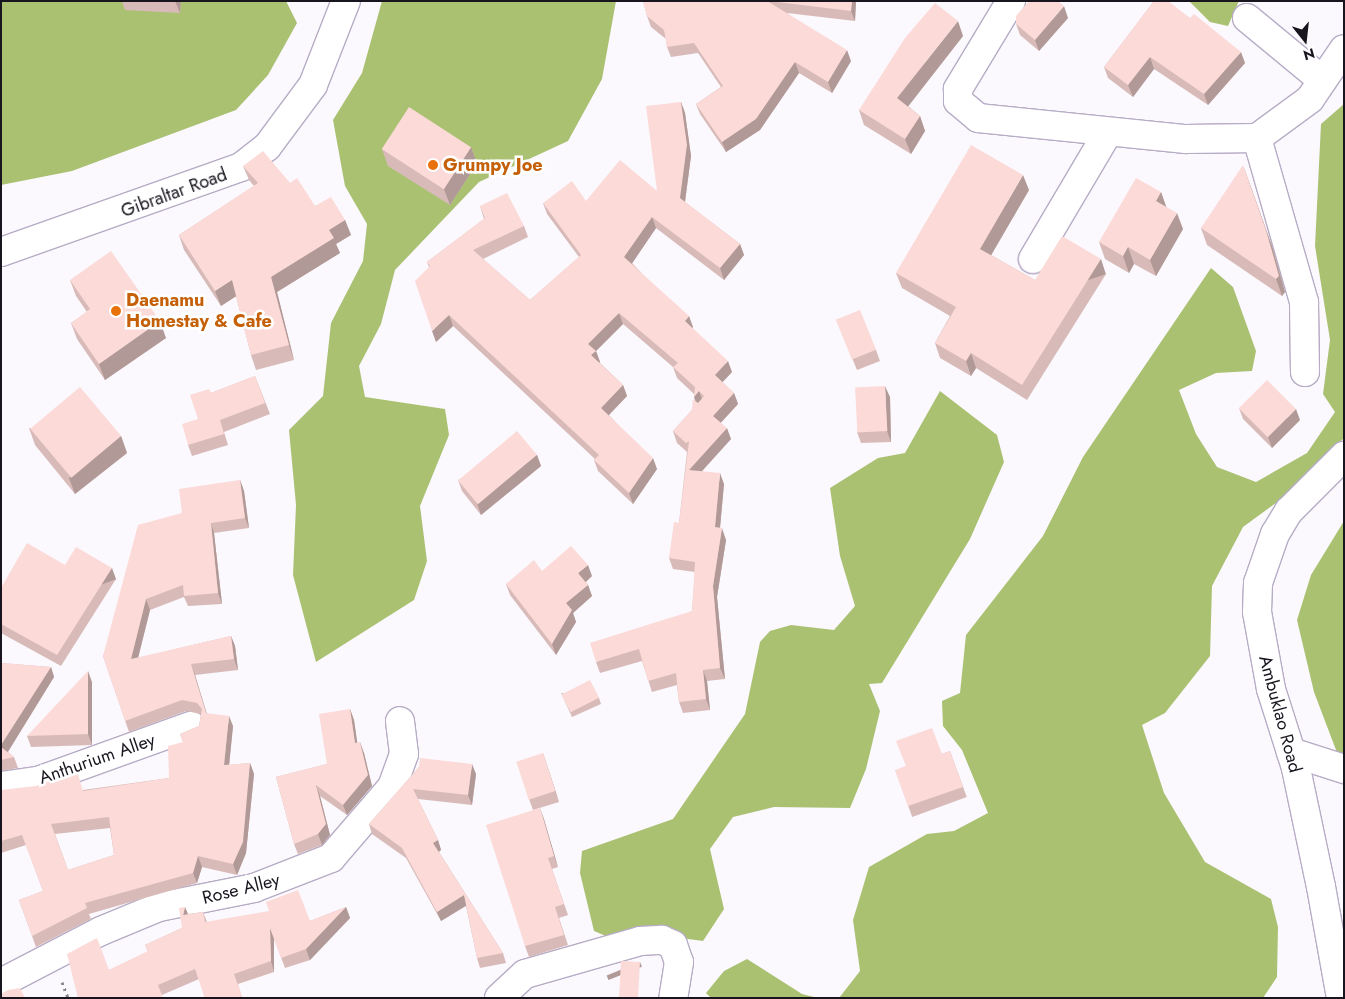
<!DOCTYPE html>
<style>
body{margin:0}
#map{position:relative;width:1345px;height:999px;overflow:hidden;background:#fbf8fe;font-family:Jost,sans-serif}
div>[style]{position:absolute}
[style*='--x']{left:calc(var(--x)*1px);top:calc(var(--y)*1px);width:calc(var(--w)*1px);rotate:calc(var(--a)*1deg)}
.forest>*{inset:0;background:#aac172}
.path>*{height:3px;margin-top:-1.5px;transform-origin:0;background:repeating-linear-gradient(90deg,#8a878e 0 2.5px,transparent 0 6.5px)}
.roads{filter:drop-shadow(1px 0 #b7acc5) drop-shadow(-1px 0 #b7acc5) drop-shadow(0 1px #b7acc5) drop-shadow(0 -1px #b7acc5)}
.minor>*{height:28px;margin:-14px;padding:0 14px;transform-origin:14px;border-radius:14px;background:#fff}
.major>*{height:28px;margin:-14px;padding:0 14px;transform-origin:14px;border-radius:14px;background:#fff}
.wall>*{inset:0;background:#d8bbb9;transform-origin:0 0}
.shaded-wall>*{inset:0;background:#b09996;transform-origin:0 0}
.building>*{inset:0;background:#fbdad7;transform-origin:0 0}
.dots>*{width:14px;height:14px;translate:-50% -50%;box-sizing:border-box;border:2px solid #fff;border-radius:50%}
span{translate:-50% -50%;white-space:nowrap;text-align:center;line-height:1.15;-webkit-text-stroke:5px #fff;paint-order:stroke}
.food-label{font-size:18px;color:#c56008;font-weight:700}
.left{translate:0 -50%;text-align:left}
.street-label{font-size:18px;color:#19151e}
.frame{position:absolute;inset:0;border:2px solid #19151e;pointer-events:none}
.north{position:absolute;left:1280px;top:15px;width:50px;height:50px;-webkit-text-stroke:4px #fff;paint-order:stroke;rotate:164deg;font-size:14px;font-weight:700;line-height:20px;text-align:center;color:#19151e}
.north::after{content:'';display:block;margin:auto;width:18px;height:22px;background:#19151e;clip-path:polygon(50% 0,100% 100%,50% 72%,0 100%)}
</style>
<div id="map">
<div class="forest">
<div style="clip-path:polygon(1px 1px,286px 1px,297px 23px,268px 75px,236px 110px,72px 171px,1px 185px)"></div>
<div style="clip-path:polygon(382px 1px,616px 1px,602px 79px,568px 141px,479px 182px,395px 270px,381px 324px,359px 366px,365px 397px,445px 409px,449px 435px,420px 506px,427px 561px,414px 600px,316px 662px,293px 575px,296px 505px,289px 430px,323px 396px,331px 323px,363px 261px,367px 224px,345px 186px,333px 120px,362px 73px)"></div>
<div style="clip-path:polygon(1189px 1px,1239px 1px,1228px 26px,1210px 22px)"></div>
<div style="clip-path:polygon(1344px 104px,1344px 438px,1284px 497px,1243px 527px,1212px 586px,1210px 656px,1165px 713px,1142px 725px,1164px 793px,1205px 862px,1271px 899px,1278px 927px,1277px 977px,1263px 998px,839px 998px,860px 971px,853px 920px,869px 867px,927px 834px,954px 831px,988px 813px,962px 750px,943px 726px,942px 701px,960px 693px,966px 635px,1043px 536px,1083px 457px,1211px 268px,1233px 287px,1256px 351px,1252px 371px,1216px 373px,1179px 390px,1196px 434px,1217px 467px,1256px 482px,1307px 453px,1335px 412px,1323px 394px,1330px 340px,1315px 246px,1321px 124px)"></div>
<div style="clip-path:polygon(940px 391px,997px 435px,1004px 462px,970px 539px,882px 683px,869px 684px,880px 711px,866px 769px,850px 808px,774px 807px,733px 817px,710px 849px,724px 909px,703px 941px,637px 932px,606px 936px,594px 931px,580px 873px,582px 851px,673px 819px,745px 714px,760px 642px,770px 631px,791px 625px,834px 630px,855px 606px,840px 556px,830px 488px,878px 458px,905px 453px)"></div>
<div style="clip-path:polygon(1344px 521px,1344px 771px,1314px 692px,1297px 620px,1311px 575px)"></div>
<div style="clip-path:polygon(747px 959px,802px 994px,818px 998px,711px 998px,706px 993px,724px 971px)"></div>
</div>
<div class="path">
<div style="--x:62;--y:982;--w:17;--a:69"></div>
</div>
<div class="roads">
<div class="minor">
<div style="--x:1011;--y:1;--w:103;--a:121.1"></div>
<div style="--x:958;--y:89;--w:12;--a:90"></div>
<div style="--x:958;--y:101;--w:26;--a:40"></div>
<div style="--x:978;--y:118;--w:209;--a:5.8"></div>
<div style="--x:1186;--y:139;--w:71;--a:-0.8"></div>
<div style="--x:1257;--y:138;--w:66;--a:-36.3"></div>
<div style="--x:1310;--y:99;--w:60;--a:-55.8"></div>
<div style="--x:1247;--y:18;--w:97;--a:39.6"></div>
<div style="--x:1257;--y:138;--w:171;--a:74"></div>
<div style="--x:1304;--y:302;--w:70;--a:89.2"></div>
<div style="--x:1;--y:252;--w:255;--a:-19.5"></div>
<div style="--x:241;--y:167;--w:33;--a:-38"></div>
<div style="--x:267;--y:147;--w:77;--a:-53.4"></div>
<div style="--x:313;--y:85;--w:90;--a:-68.6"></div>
<div style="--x:1033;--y:259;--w:147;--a:-59.4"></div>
<div style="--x:1291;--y:752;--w:56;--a:17.8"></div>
<div style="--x:1;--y:786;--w:37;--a:-8"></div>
<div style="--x:38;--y:781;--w:163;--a:-19.8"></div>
<div style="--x:1;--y:983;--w:113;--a:-27.5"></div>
<div style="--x:101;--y:931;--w:63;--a:-22.5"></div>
<div style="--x:159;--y:907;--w:97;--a:-11.3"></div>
<div style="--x:254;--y:888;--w:83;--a:-21.3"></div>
<div style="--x:331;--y:858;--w:94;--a:-49.3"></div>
<div style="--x:392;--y:787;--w:35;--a:-70"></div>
<div style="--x:404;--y:754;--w:33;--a:-97"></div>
<div style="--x:499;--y:998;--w:35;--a:-43"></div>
<div style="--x:525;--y:974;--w:120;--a:-16"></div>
<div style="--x:640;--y:941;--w:22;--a:-3"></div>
<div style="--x:662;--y:940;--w:12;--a:24"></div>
<div style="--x:673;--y:945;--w:18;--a:71"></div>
<div style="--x:679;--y:962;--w:36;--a:99"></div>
</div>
<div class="major">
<div style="--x:1341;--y:998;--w:113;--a:-100.2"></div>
<div style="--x:1321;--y:887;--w:122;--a:-101.9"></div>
<div style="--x:1296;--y:768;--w:83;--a:-107.6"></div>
<div style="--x:1271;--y:689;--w:78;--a:-100.3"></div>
<div style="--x:1257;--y:612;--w:29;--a:-88"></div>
<div style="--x:1258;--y:583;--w:52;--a:-70.9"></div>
<div style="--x:1275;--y:534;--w:27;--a:-59"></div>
<div style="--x:1289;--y:511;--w:78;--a:-45"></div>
</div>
</div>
<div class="wall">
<div style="clip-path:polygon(122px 1px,181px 1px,180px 13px,125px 10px)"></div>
<div style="clip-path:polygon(643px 1px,856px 1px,855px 21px,787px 13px,851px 61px,832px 93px,799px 73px,760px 130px,726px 152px,700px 114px,696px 104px,721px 87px,698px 53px,671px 57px,667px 47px,666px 39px,651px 27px,647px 16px)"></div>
<div style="clip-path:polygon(1154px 1px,1245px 63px,1208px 105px,1154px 69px,1133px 97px,1108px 78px,1104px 67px)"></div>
<div style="clip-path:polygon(1068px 18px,1039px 51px,1020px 35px,1016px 24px)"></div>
<div style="clip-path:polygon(963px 36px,908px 106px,920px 116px,925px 131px,911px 154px,864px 125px,859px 110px)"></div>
<div style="clip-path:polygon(681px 102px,685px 113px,691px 156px,685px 202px,740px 244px,744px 255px,724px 280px,656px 228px,632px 263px,693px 327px,692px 328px,732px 372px,722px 382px,734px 393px,738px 404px,720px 423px,731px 439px,702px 471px,724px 484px,720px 528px,726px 540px,717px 597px,725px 679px,707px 681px,710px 710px,683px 713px,679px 702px,677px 685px,652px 692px,642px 661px,600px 673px,596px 662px,692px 611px,695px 572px,673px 569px,669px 558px,679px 523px,687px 452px,677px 443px,673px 431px,692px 410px,695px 400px,694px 394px,677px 378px,673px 367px,623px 324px,596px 351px,600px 362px,599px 362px,623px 385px,627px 396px,609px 415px,657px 469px,633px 504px,598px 471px,594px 460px,595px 459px,453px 326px,436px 342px,429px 267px,427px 262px,484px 219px,480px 206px,524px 226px,528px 237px,483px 259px,530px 300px,579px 257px,547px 214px,543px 203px,586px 201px,657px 191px)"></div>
<div style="clip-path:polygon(471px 147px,477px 163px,450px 205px,388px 166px,382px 149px)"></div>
<div style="clip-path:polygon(243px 166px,290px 183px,315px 206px,345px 220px,351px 235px,336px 244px,340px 253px,277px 292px,294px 360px,256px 370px,251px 355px,236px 296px,221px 306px,184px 250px,179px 235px,254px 186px,249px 180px)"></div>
<div style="clip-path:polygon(1249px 182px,1272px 246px,1285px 292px,1282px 296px,1207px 245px,1201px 228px)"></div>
<div style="clip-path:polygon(1029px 190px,991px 255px,1035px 280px,1106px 274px,1027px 400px,976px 368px,971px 376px,940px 358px,935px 343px,950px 316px,902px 288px,896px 273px)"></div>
<div style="clip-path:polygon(1161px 192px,1166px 207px,1183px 229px,1156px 276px,1134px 264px,1129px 273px,1105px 259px,1099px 242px)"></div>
<div style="clip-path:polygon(70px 280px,166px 338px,105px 380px,77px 339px,71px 323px,87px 312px,76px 296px)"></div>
<div style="clip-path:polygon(836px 319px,876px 350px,880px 361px,857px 370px)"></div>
<div style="clip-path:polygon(255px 376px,270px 414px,224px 432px,228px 445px,192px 456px,188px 445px,198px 419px,211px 393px)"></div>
<div style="clip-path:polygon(890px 397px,891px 442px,861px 443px,857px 432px)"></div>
<div style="clip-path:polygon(1239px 408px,1300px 420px,1272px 448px,1243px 419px)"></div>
<div style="clip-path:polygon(29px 428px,121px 436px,127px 453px,75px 494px,35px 445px)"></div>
<div style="clip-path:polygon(537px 455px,541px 466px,481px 515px,462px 491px,458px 480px)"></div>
<div style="clip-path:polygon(evenodd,240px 480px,244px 491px,249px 528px,214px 533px,222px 604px,188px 606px,184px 597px,150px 610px,138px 658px,231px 636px,235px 646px,238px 670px,195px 675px,206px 713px,233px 726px,229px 765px,250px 763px,254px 774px,246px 853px,237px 875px,202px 867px,197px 883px,89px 914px,91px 919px,36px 947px,19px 900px,43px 891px,26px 845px,1px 853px,1px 790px,83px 790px,169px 778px,183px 742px,180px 734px,199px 726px,201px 714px,186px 711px,129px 732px,103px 656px,182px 513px,240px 480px,110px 828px,114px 855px,68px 870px,55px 834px,110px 828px)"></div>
<div style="clip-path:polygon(65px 565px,116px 579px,61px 666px,1px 633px,1px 588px)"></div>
<div style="clip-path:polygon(542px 571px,592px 576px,586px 582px,588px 585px,592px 596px,573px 613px,576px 622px,556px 655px,510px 595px,506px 584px)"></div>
<div style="clip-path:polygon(1px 663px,51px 667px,54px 677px,8px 752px,14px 757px,18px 768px,1px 771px)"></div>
<div style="clip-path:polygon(92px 682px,92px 745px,31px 747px,27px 736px)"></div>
<div style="clip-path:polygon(561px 693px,599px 698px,601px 704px,572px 717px)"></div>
<div style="clip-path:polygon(350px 709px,354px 720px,357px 743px,364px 753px,372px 786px,347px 815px,320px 796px,330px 835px,322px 845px,298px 854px,294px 844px,276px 777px,327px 764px)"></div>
<div style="left:950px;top:751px;width:49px;height:58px;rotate:70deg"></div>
<div style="clip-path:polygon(543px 753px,559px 802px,533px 810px,529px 799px)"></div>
<div style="clip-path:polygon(419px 767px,476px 774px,472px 805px,418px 799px,438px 840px,441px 850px,439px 852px,503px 953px,506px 963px,480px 968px,477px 958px,466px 906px,441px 921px,406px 858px,372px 834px,369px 824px)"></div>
<div style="clip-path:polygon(540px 808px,558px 867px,552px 869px,568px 915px,559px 918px,568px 945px,529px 957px,525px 946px)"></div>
<div style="clip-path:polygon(185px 907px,188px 914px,203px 912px,207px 922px,310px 921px,346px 907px,350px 918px,310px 960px,285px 968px,274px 938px,274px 972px,238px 984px,242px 998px,205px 998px,199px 979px,162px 995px,109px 970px,148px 952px,145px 945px,182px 928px)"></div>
</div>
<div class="shaded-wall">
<div style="clip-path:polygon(175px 1px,181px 1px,180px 13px)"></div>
<div style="clip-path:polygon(852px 1px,856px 1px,855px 21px,851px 11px)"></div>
<div style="clip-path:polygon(1064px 6px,1068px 18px,1039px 51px,1035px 40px)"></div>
<div style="clip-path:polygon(958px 21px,963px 36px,903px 113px,897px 98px)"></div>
<div style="clip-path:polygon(847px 50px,851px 61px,832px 93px,828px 82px)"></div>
<div style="clip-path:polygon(1241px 52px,1245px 63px,1208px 105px,1204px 94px)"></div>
<div style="clip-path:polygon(1150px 57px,1154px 69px,1133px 97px,1128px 85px)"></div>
<div style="clip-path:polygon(795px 62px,799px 73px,760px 130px,726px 152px,722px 142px)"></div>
<div style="clip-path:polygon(681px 102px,685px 113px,691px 156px,684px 209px,680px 198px)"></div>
<div style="clip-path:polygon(920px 116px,925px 131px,911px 154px,905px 139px)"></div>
<div style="clip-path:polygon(471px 147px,477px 163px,450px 205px,444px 189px)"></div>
<div style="clip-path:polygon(1243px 165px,1272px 246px,1285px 292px,1282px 296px,1276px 279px)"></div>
<div style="clip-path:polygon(1023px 175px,1029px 190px,986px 264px,980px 249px)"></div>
<div style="clip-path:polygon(1161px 192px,1167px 209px,1156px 201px)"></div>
<div style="clip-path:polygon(1177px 213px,1183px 229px,1156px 276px,1150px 260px)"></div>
<div style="clip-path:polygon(652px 217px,656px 228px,629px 268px,624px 257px)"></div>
<div style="clip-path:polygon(345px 220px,351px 235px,336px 244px,340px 253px,277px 292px,294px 360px,289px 345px,271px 277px,329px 230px)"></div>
<div style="clip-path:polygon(740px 244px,744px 255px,724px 280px,720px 268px)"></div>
<div style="clip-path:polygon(1128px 247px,1134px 264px,1129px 273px,1123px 256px)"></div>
<div style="left:1101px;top:259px;width:16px;height:149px;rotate:72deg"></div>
<div style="clip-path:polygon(232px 280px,238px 295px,221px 306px,215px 291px)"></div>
<div style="clip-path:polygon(619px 313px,623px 324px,596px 351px,600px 362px,595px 366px,588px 344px)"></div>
<div style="clip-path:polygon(449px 315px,453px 326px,436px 342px,432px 331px)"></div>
<div style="clip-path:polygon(689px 316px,693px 327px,689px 332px,685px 321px)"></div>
<div style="clip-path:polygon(160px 321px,166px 338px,105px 380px,99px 364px)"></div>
<div style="clip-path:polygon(971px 353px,976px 368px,971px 376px,966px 361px)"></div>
<div style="clip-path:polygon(728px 361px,732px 372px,719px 386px,715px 375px)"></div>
<div style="clip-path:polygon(623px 385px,627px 396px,605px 419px,601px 408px)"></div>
<div style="clip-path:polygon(885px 386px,890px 397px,891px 442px,887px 431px)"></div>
<div style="clip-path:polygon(699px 391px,703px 402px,698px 408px,694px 397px)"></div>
<div style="clip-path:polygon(734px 393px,738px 404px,717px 427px,713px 416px)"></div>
<div style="clip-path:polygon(1296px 409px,1300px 420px,1272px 448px,1268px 437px)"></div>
<div style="clip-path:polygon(727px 428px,731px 439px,693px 481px,689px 470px)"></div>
<div style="clip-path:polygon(121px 436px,127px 453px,75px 494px,69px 478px)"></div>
<div style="clip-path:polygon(537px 455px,541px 466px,481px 515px,477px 503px)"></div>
<div style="clip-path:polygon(653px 458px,657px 469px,633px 504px,629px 493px)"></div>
<div style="clip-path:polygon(720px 473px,724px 484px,719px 539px,715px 527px)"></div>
<div style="clip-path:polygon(240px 480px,244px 491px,249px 528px,245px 518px)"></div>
<div style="clip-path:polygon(211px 523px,214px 533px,222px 604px,218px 593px)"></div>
<div style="clip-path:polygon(722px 528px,726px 540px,717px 597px,725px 679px,720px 668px,713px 586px)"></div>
<div style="clip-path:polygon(588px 565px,592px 576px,582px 585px,578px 573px)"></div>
<div style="left:112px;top:568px;width:12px;height:103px;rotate:70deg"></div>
<div style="clip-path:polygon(588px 585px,592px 596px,573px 613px,576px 622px,556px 655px,552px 644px,566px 603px)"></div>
<div style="clip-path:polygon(146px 599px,150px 610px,135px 670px,131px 659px)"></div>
<div style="clip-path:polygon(231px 636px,235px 646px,238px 670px,234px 659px)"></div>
<div style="clip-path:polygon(191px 664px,195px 675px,210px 724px,206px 713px)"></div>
<div style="clip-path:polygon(51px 667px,54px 677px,4px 758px,1px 749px,1px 745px)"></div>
<div style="clip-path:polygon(703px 670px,707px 681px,710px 710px,706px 699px)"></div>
<div style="clip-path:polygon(88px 671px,92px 682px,92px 745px,88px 734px)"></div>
<div style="clip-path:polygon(350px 709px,354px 720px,359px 754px,355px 743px)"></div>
<div style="clip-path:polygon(229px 716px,233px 726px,228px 776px,224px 765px)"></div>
<div style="clip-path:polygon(360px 742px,364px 753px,372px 786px,347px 815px,343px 805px)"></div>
<div style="clip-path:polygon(543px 753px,547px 765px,559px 802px,555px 791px)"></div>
<div style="clip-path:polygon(250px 763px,254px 774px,246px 853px,237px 875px,233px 864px)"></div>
<div style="clip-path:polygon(472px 764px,476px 774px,472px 805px,468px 795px)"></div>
<div style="clip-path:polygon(316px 785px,320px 796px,330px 835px,322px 845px,318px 834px)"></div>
<div style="clip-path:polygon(540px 808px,544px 819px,558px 867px,554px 856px)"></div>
<div style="clip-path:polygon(438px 840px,441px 850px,437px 853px,433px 843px)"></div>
<div style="clip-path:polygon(198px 856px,202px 867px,197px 883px,193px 873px)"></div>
<div style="clip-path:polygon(464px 895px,467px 905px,441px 921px,437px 912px)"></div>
<div style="clip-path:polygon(185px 907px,189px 917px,183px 915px)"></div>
<div style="clip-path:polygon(346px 907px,350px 918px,310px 960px,306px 949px)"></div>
<div style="clip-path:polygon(270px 928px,274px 938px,274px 972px,271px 961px)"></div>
<div style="left:640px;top:962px;width:5px;height:36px;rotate:68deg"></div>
</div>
<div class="building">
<div style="clip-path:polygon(643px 1px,767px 1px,847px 50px,828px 82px,795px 62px,756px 119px,722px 142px,696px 104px,723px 86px,694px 43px,667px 47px,664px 30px,647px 16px)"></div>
<div style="clip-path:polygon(769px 1px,852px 1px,851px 11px)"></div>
<div style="clip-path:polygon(1029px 1px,1058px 1px,1064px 6px,1035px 40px,1016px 24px,1016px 16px)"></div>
<div style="clip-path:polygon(1154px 1px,1168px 1px,1190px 18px,1194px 14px,1241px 52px,1204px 94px,1150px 57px,1128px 85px,1104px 67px)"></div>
<div style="clip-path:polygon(935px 3px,958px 21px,897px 98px,920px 116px,905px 139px,859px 110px,905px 38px)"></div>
<div style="clip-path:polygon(681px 102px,687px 145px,680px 198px,740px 244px,720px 268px,652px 217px,624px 257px,689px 316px,685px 321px,728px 361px,715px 375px,734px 393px,713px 416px,727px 428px,689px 470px,720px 473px,715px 527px,722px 528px,713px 586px,720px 668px,703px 670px,706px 699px,679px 702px,676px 673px,648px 681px,639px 649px,596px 662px,590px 643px,692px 611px,695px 562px,669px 558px,674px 522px,679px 523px,689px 441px,686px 443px,673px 431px,692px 410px,693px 399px,698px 403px,704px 396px,699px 391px,694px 397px,695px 387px,673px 367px,678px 363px,619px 313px,588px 344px,596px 351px,591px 355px,623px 385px,601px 408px,653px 458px,629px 493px,594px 460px,599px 455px,449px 315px,432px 331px,415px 281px,430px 266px,427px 262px,485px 218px,480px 206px,507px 193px,524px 226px,473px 250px,530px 300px,581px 255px,543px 203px,572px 181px,586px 201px,620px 160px,657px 191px,646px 106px)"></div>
<div style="left:409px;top:107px;width:74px;height:50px;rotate:33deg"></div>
<div style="clip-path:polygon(971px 145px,1023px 175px,980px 249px,1035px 280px,1062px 236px,1101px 259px,1022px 385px,971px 353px,966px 361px,935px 343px,956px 307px,896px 273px)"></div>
<div style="clip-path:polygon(263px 151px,290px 183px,297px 178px,315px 206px,331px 197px,345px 220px,329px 230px,334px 238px,271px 277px,289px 345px,251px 355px,232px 280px,215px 291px,179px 235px,258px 183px,243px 166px)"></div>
<div style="clip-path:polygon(1243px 165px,1266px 230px,1279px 276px,1276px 279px,1201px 228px)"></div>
<div style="clip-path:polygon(1136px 178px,1161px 192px,1156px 201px,1177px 213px,1150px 260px,1128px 247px,1123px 256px,1099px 242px)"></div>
<div style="clip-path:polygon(111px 251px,160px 321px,99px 364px,71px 323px,90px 309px,70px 280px)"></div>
<div style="left:860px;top:310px;width:43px;height:26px;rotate:68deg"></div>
<div style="clip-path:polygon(255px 376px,265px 403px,220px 420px,224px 434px,188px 445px,182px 424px,198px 419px,190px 395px,209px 389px,211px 393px)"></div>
<div style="left:1267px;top:380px;width:41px;height:40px;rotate:45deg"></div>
<div style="left:885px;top:386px;width:45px;height:30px;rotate:87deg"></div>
<div style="left:80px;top:387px;width:64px;height:65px;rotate:50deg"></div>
<div style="left:517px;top:431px;width:31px;height:77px;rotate:50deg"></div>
<div style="clip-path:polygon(evenodd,240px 480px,245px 518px,211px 523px,218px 593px,184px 596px,183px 585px,146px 599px,131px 659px,231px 636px,234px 659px,191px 664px,206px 713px,229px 716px,224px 765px,250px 763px,243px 842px,233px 864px,198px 856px,193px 873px,85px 903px,87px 908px,32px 936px,19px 900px,43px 891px,22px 835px,1px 841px,1px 790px,36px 786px,77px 771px,83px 791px,169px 778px,168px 746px,183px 742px,180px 734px,199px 726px,202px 709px,197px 703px,182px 700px,125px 721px,103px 656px,138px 525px,182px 513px,179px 489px,240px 480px,109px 817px,114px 855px,68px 870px,51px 824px,109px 817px)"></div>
<div style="clip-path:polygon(27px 543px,65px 565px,76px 547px,112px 568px,57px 655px,1px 624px,1px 588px)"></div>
<div style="clip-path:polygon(571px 546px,588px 565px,578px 573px,588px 585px,566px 603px,572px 610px,552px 644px,506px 584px,534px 560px,542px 571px)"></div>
<div style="clip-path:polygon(1px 663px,51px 667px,1px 745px)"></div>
<div style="clip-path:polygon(88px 671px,88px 734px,27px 736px)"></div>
<div style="left:590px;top:680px;width:20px;height:32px;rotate:63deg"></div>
<div style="clip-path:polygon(350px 709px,355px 743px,360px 742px,368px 775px,343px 805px,316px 785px,326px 824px,318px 834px,294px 844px,276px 777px,327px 764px,319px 714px)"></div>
<div style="clip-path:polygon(932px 728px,942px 754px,950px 751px,963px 787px,908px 806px,895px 770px,906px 766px,896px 741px)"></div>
<div style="clip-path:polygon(1px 747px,14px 757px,1px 760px)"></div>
<div style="left:543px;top:753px;width:40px;height:28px;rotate:72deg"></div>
<div style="clip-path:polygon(420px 758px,472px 764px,468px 795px,413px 789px,438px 840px,433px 843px,503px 953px,477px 958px,464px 895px,437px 912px,402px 848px,369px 824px,419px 767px)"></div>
<div style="clip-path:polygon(540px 808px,554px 856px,548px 858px,564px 904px,555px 907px,564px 935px,525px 946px,486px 825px)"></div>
<div style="clip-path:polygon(298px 890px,310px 921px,346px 907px,306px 949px,281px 958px,270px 928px,271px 961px,234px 974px,242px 996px,238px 998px,205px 998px,195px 969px,158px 985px,163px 998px,78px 998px,67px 954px,97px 938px,109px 970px,148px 951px,145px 945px,182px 928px,179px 908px,185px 907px,183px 915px,203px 912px,205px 922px,269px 911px,266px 902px)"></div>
<div style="left:621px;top:961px;width:19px;height:36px;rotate:3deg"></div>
<div style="clip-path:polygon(20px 988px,25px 998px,1px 998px,1px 994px,8px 990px)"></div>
</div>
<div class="dots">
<div style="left:433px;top:165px;background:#e8710a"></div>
<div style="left:116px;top:311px;background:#e8710a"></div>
</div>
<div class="food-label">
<span class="left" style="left:443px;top:165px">Grumpy Joe</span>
<span class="left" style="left:126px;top:311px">Daenamu<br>Homestay &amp; Cafe</span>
</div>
<div class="street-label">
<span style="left:174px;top:193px;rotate:-20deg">Gibraltar Road</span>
<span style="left:1280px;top:714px;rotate:75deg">Ambuklao Road</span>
<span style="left:97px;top:759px;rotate:-19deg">Anthurium Alley</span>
<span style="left:241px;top:889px;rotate:-14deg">Rose Alley</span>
</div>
<div class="frame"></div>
<div class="north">N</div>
</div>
